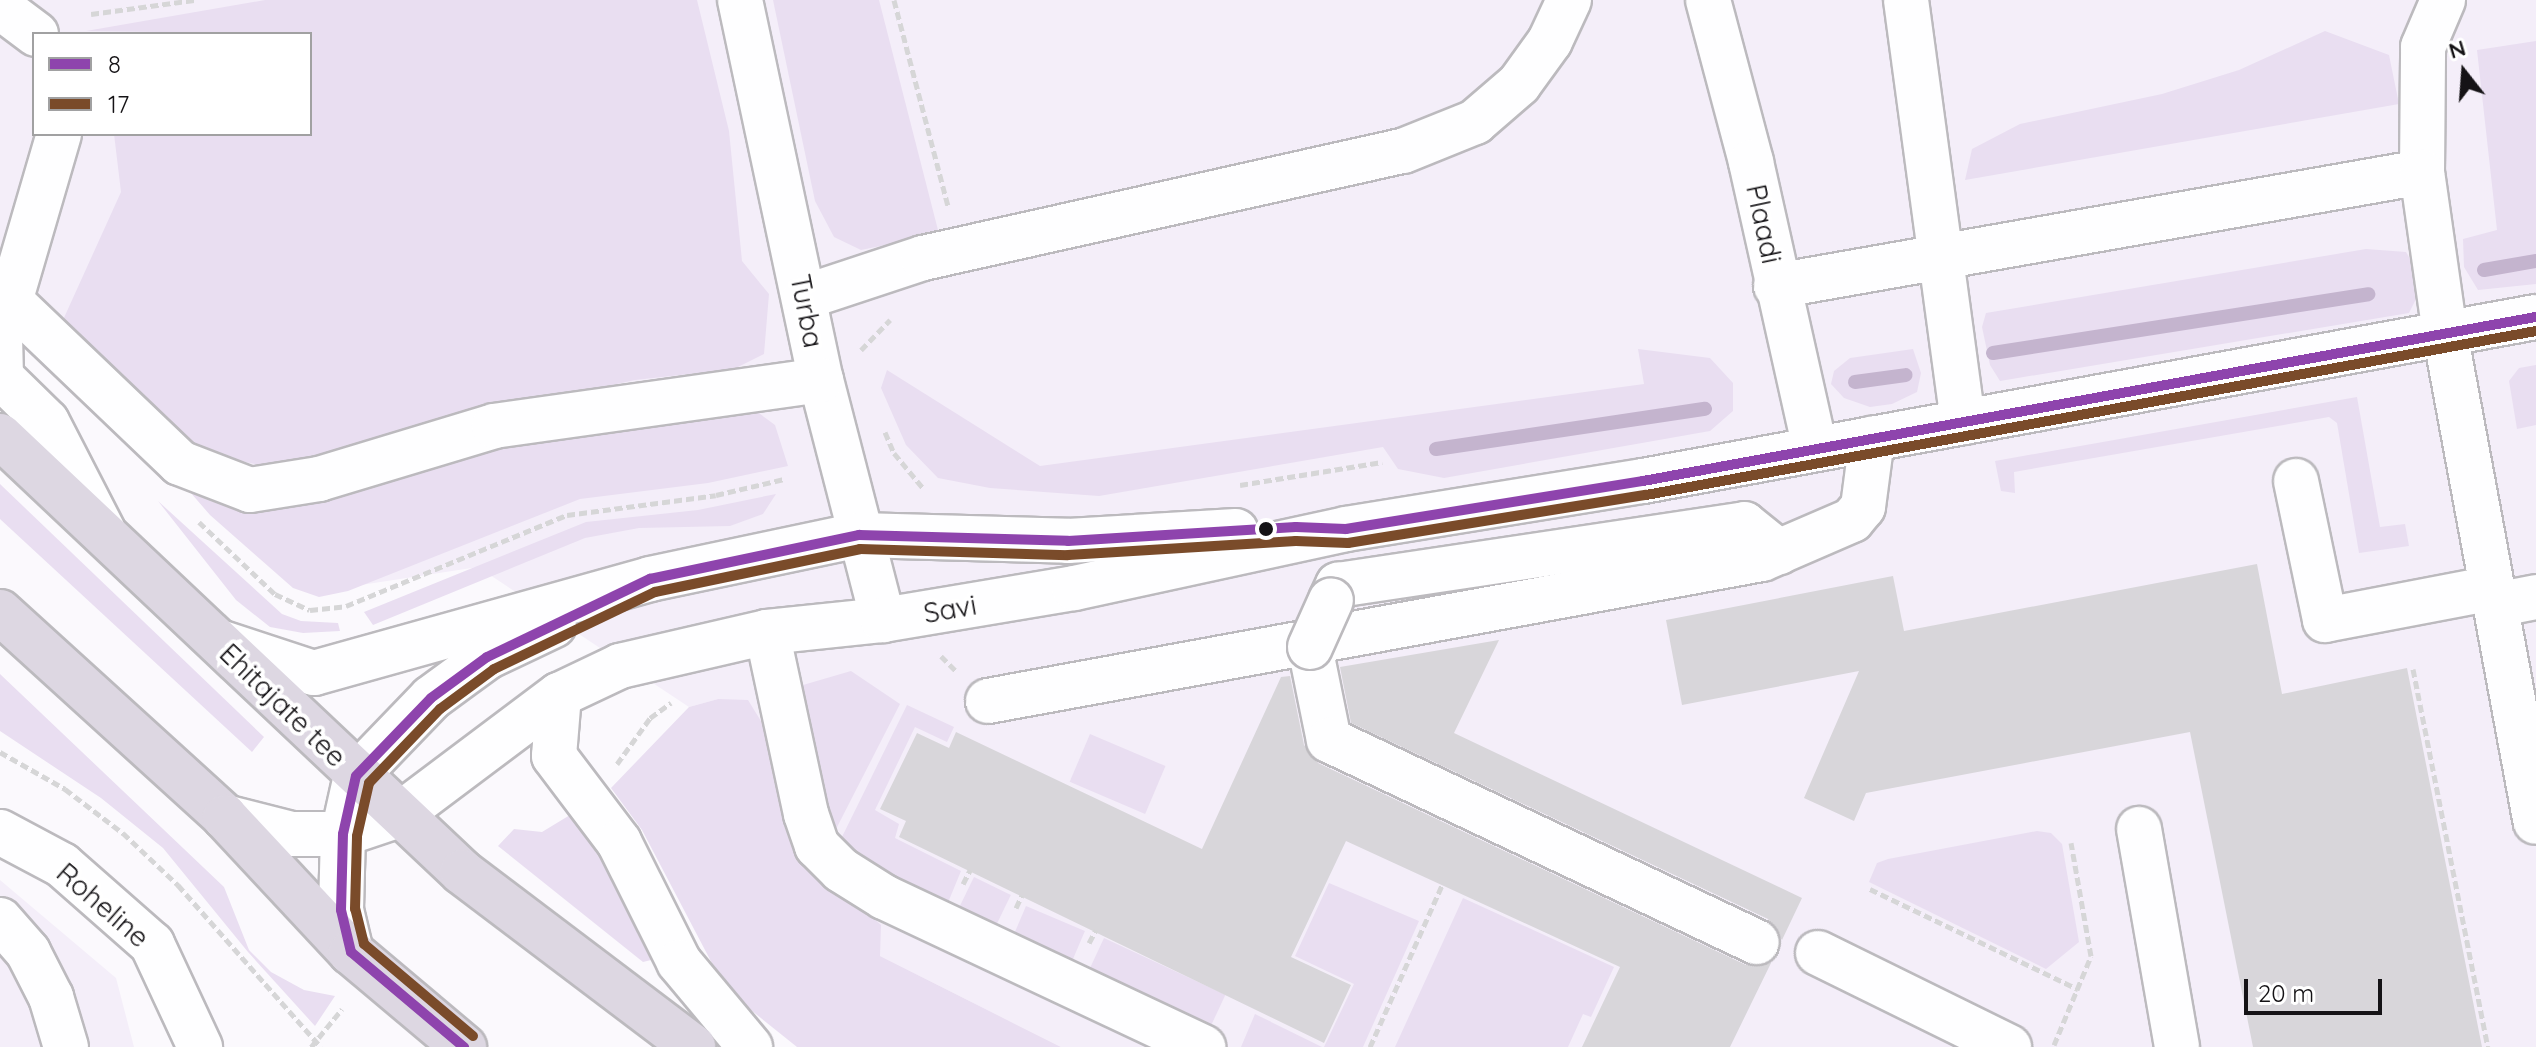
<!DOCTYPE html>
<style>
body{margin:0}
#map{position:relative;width:2536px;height:1047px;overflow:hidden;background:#fbf9fd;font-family:Quicksand,sans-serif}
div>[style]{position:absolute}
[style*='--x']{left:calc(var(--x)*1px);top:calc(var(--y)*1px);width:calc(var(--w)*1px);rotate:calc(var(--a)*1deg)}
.built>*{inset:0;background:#f4eef9}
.green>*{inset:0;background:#e9def1;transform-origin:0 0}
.stream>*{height:14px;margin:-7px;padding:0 7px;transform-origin:7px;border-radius:7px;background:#c4b4ce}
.building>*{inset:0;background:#d8d6da}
.path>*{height:5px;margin-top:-2.5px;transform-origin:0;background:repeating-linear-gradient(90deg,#d6d6d7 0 8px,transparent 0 12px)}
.roads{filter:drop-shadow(2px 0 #bcbabe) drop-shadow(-2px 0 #bcbabe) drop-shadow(0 2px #bcbabe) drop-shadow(0 -2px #bcbabe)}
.minor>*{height:44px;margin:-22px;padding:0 22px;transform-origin:22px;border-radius:22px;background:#fefeff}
.highway>*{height:44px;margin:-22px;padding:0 22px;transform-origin:22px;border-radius:22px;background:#ddd7e2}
.bridges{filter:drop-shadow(2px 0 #bcbabe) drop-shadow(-2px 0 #bcbabe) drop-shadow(0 2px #bcbabe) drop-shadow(0 -2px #bcbabe)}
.minor-bridge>*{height:44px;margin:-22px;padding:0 22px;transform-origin:22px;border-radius:22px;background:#fefeff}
.bus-1>*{height:10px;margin:-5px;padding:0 5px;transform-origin:5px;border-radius:5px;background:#8e44ad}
.bus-2>*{height:10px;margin:-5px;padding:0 5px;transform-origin:5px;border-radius:5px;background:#7a4b2a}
.dots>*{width:22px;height:22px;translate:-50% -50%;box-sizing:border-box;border:4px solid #fff;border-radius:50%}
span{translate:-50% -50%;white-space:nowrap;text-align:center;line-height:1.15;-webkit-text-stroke:8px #fff;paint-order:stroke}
.street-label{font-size:28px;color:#151316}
.legend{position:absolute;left:32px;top:32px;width:280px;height:104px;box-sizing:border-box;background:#fff;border:2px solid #a1a1a2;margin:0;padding:10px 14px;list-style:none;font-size:24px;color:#151316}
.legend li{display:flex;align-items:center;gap:16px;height:40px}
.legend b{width:40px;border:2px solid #a1a1a2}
.north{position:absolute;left:2424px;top:32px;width:80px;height:80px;-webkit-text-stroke:6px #fff;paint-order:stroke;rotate:343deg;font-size:22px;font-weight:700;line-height:32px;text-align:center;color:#151316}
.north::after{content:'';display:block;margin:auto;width:28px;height:36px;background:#151316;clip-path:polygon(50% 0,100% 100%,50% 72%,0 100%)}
.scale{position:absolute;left:2244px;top:979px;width:138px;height:36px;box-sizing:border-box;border:4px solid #151316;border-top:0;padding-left:10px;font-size:24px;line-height:28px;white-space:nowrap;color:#151316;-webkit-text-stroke:6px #fff;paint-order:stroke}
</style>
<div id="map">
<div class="built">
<div style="clip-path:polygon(evenodd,0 0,2536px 0,2536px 1047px,1061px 1047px,880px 956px,799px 852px,718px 699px,689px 707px,478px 567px,348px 587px,207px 448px,41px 298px,27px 331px,0 307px,0 0,34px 34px,310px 34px,310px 134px,34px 134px,34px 34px)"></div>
<div style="clip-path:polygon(0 880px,116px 978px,134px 1047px,0 1047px)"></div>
</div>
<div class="green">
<div style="clip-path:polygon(265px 0,697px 0,729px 131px,742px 261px,769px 294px,764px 354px,734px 369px,635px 380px,476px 415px,287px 471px,195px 451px,58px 331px,121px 192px,114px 134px,310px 134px,310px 34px,86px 31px)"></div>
<div style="clip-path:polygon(773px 0,879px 0,939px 234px,861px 250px,834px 237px,815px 201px)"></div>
<div style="clip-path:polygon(2325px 31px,2389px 55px,2399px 104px,1965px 180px,1972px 149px,2020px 124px,2162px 94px,2239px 70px)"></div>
<div style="clip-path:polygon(2536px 41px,2536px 284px,2478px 290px,2464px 267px,2463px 239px,2497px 230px,2477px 50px)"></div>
<div style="clip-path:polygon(2366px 249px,2406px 252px,2420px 276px,2420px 291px,2409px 313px,2000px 381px,1990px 365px,1982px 327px,1986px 313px)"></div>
<div style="clip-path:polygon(1638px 349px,1710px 358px,1733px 383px,1733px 411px,1710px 431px,1444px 478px,1398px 469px,1383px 447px,1099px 496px,990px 488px,938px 478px,906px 445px,881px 388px,887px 370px,1040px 466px,1644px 384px)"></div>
<div style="clip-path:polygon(1913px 349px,1921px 373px,1917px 392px,1892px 404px,1870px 407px,1844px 398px,1831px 384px,1834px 371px,1850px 358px)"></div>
<div style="clip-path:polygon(2536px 365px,2536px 425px,2517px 429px,2509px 381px,2519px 368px)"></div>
<div style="clip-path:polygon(2357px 397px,2380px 527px,2405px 524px,2409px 546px,2359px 553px,2337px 423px,2329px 417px,2014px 472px,2015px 493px,2001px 491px,1995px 461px)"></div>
<div style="clip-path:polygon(752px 408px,775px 425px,788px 466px,708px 483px,580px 499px,348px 591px,319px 597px,293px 588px,210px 515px,184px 485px)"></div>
<div style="clip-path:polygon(0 484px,264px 737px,252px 752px,0 519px)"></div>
<div style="clip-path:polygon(776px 494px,763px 514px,730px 526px,639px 528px,585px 538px,373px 625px,364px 612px,586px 522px,698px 510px)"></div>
<div style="clip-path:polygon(158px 501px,282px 614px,301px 621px,338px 623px,340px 631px,303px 633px,270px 627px,236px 600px)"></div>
<div style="clip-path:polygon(851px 671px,900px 704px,834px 833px,821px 793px,803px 685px)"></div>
<div style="clip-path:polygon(0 674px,224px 887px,249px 950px,271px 972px,304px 990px,335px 996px,315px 1026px,248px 952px,163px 848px,101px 798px,0 731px)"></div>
<div style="clip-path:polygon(718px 699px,748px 700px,767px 731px,799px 852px,881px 925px,880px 956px,1061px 1047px,797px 1047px,726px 990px,642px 830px,611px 788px,689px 707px)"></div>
<div style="clip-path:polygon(907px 705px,954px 727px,947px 742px,915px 727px,875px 810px,899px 824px,895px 838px,961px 871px,947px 905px,858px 864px,839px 843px)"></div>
<div style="left:1090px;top:734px;width:82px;height:52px;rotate:23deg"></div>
<div style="clip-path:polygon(570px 815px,621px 879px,651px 960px,643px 962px,498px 846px,514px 829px,542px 832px)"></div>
<div style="clip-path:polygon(2037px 831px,2051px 833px,2062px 844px,2079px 942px,2046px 969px,1869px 882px,1877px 863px,1888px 859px)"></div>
<div style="left:974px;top:877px;width:41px;height:38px;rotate:26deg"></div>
<div style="clip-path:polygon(1329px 883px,1419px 921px,1363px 1047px,1324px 1047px,1354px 984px,1295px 956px)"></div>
<div style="clip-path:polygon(1463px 898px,1614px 967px,1591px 1017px,1583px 1014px,1568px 1047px,1395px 1047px)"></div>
<div style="left:1026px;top:906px;width:64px;height:34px;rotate:23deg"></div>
<div style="left:1104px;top:938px;width:134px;height:38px;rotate:25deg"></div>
<div style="clip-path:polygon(1255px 1014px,1322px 1047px,1241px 1047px)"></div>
</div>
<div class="stream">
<div style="--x:2484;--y:270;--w:53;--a:-9.8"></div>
<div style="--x:1993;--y:353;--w:380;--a:-8.9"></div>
<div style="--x:1855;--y:382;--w:51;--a:-7.8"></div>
<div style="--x:1436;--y:449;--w:272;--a:-8.5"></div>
</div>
<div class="building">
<div style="clip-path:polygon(2257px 564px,2282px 694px,2407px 668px,2482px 1047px,2253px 1047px,2190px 732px,1866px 793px,1854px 821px,1804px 798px,1859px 671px,1682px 705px,1666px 620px,1893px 576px,1904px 631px)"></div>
<div style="clip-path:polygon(1499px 640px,1454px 733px,1802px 898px,1782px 940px,1768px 919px,1351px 723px,1340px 667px)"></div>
<div style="clip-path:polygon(1290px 676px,1304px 745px,1318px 763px,1746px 965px,1771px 963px,1730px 1047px,1582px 1047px,1620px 967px,1346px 841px,1291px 957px,1351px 985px,1324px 1043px,899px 837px,906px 821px,880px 809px,917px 733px,949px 748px,956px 732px,1202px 849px,1281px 677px)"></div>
</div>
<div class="path">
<div style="--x:894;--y:0;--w:213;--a:75.3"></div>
<div style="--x:91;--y:14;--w:104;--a:-7.7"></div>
<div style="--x:861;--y:350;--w:42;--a:-46"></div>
<div style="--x:885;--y:432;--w:23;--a:67"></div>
<div style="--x:894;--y:453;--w:45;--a:50.4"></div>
<div style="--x:1240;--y:485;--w:144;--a:-9.2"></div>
<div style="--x:199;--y:522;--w:105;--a:43.5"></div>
<div style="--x:275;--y:594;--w:38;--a:25"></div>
<div style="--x:310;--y:610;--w:36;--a:-6"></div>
<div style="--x:346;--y:606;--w:239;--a:-22.4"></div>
<div style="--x:567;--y:515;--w:150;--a:-7.6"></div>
<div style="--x:716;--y:495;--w:70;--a:-13.2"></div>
<div style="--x:941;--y:656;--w:23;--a:45"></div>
<div style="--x:2413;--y:669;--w:385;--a:78.8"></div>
<div style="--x:0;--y:752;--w:75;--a:29.6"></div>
<div style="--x:65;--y:789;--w:73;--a:37.2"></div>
<div style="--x:123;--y:833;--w:76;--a:43.4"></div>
<div style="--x:178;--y:885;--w:216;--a:48.6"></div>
<div style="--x:617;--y:764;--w:57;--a:-54.3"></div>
<div style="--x:650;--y:718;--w:26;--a:-36"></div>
<div style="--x:963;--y:884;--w:16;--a:-63"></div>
<div style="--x:1870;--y:889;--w:231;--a:25.7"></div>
<div style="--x:1016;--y:908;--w:14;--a:-65"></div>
<div style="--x:1089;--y:943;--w:15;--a:-62"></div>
<div style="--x:2054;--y:1045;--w:96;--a:-67.4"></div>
<div style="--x:2091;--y:956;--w:115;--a:-100"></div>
<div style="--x:311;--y:1047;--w:49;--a:-50.8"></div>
<div style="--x:1370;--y:1047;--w:177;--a:-66"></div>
</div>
<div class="roads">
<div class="minor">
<div style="--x:740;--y:0;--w:389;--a:78"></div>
<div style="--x:821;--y:380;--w:248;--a:75.5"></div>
<div style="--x:1708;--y:0;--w:168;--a:75.1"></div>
<div style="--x:1751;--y:162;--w:294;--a:77.4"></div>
<div style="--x:1906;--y:0;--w:426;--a:82.3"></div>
<div style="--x:0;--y:7;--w:45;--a:36.9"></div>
<div style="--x:59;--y:134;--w:210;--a:106.3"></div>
<div style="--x:0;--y:336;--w:41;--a:88.6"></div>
<div style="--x:1;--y:377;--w:64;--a:44.4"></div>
<div style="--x:47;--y:422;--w:123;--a:62.8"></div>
<div style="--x:2422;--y:172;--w:125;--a:-89.5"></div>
<div style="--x:2423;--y:47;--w:51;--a:-66.9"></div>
<div style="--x:1776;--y:286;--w:656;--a:-10.01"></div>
<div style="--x:2422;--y:172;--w:163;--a:81.9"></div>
<div style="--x:2445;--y:333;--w:497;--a:79.5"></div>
<div style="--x:0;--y:291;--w:249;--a:43.7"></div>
<div style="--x:180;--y:463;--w:75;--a:21.1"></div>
<div style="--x:250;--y:490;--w:70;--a:-9.1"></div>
<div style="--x:319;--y:479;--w:183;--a:-16.8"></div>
<div style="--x:494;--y:426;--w:330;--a:-8"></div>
<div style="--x:805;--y:297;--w:124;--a:-18.3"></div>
<div style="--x:923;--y:258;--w:492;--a:-12.6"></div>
<div style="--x:1403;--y:151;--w:78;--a:-21.9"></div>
<div style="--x:1475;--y:122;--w:58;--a:-40.8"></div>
<div style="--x:1519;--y:84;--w:53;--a:-54.2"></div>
<div style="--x:1550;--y:41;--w:45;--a:-65.1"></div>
<div style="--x:2296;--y:481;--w:142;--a:78.2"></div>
<div style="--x:2325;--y:620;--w:170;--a:-10.8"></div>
<div style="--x:1331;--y:600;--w:17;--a:-65"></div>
<div style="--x:1338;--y:585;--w:411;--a:-8.5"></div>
<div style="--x:1744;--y:524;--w:45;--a:38.7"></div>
<div style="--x:2495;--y:605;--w:42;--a:-11"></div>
<div style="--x:767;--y:632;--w:186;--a:77.9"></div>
<div style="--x:806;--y:814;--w:34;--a:71"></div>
<div style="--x:817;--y:846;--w:34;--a:45"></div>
<div style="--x:841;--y:870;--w:51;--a:32.1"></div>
<div style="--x:884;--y:897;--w:353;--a:25.2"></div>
<div style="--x:219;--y:642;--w:100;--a:18.1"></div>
<div style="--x:314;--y:673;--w:349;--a:-15.6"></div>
<div style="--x:650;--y:579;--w:214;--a:-11.9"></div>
<div style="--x:859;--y:535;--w:209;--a:1.6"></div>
<div style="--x:1068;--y:541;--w:168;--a:-3.4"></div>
<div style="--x:1310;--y:647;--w:95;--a:78.5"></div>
<div style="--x:1329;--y:740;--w:473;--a:25.3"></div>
<div style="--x:559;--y:695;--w:61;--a:94.7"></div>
<div style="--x:554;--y:756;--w:108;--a:52.9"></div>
<div style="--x:619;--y:842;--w:134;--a:63.4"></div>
<div style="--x:679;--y:962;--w:111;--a:50.1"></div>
<div style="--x:988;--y:701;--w:787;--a:-10.4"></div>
<div style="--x:1762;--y:559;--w:98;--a:-23.4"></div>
<div style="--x:1852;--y:520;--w:17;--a:-50"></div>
<div style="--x:1863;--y:507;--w:69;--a:-82.5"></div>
<div style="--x:225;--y:817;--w:68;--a:14.4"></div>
<div style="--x:291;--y:834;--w:52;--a:0"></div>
<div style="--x:343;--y:834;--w:59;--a:-18.7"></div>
<div style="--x:399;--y:815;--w:200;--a:-36.9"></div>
<div style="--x:559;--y:695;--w:68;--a:-25.4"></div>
<div style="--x:620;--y:666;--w:151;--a:-13"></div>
<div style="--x:767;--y:632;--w:117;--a:-5.9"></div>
<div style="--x:883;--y:620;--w:194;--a:-9.5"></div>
<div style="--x:1074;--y:588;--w:278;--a:-12.2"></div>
<div style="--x:1346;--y:529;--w:301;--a:-9.2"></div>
<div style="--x:1643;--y:481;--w:908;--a:-10.41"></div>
<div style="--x:2139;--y:829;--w:221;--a:80.1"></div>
<div style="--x:0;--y:832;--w:70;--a:28"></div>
<div style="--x:62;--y:865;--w:120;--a:41.3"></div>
<div style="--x:152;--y:944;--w:114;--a:65"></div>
<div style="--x:0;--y:920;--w:43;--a:48.8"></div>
<div style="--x:28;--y:952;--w:51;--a:62.9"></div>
<div style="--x:51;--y:997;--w:52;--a:73.3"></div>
<div style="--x:351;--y:952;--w:43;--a:-103.4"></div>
<div style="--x:341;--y:910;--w:76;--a:-88.5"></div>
<div style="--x:343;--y:834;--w:59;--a:-77.4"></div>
<div style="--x:356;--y:776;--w:108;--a:-46.1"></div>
<div style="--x:431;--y:698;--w:69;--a:-36.2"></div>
<div style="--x:487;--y:657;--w:74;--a:-25.5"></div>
<div style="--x:1818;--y:953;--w:213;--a:26.2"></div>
</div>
<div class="highway">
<div style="--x:0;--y:436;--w:635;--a:43.34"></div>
<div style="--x:462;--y:872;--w:290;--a:37.1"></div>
<div style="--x:0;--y:612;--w:304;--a:42.3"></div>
<div style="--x:225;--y:817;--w:185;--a:47"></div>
<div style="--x:351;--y:952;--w:148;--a:40.1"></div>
</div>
</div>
<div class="bridges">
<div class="minor-bridge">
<div style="--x:1310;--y:647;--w:51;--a:-65.9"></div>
</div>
</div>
<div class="bus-1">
<div style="--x:351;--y:952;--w:43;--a:-103.4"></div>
<div style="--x:341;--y:910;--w:76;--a:-88.5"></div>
<div style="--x:343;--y:834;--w:59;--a:-77.4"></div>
<div style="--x:356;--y:776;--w:108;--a:-46.1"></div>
<div style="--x:431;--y:698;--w:69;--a:-36.2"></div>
<div style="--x:487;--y:657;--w:181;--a:-25.6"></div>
<div style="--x:650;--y:579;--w:214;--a:-11.9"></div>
<div style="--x:859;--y:535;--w:209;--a:1.6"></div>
<div style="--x:1068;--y:541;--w:228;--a:-3.5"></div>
<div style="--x:1296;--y:527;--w:50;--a:2.3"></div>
<div style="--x:1346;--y:529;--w:301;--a:-9.2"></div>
<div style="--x:1643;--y:481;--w:908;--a:-10.41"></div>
<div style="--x:351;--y:952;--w:148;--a:40.1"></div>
</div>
<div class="bus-2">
<div style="--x:473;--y:1036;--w:143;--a:-139.8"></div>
<div style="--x:364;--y:944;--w:36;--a:-104"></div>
<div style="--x:355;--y:909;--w:73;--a:-88.4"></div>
<div style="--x:357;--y:836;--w:54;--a:-77.2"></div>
<div style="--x:369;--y:783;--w:103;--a:-46.2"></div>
<div style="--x:440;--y:709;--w:67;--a:-36.5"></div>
<div style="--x:494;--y:669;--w:178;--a:-25.6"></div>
<div style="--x:655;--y:592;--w:209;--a:-11.8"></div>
<div style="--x:860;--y:549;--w:208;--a:1.7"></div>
<div style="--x:1068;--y:555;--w:228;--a:-3.5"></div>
<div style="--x:1296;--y:541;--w:52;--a:2.2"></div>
<div style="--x:1348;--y:543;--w:302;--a:-9.2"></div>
<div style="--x:1646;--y:495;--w:905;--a:-10.44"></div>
</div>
<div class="dots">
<div style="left:1266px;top:529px;background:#151316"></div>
</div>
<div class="street-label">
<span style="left:1764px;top:224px;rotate:78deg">Plaadi</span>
<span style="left:807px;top:311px;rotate:79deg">Turba</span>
<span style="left:950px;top:609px;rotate:-10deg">Savi</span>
<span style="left:283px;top:705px;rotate:44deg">Ehitajate tee</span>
<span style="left:103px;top:905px;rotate:41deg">Roheline</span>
</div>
<ul class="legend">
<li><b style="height:10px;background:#8e44ad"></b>8</li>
<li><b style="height:10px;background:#7a4b2a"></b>17</li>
</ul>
<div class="north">N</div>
<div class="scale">20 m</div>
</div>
